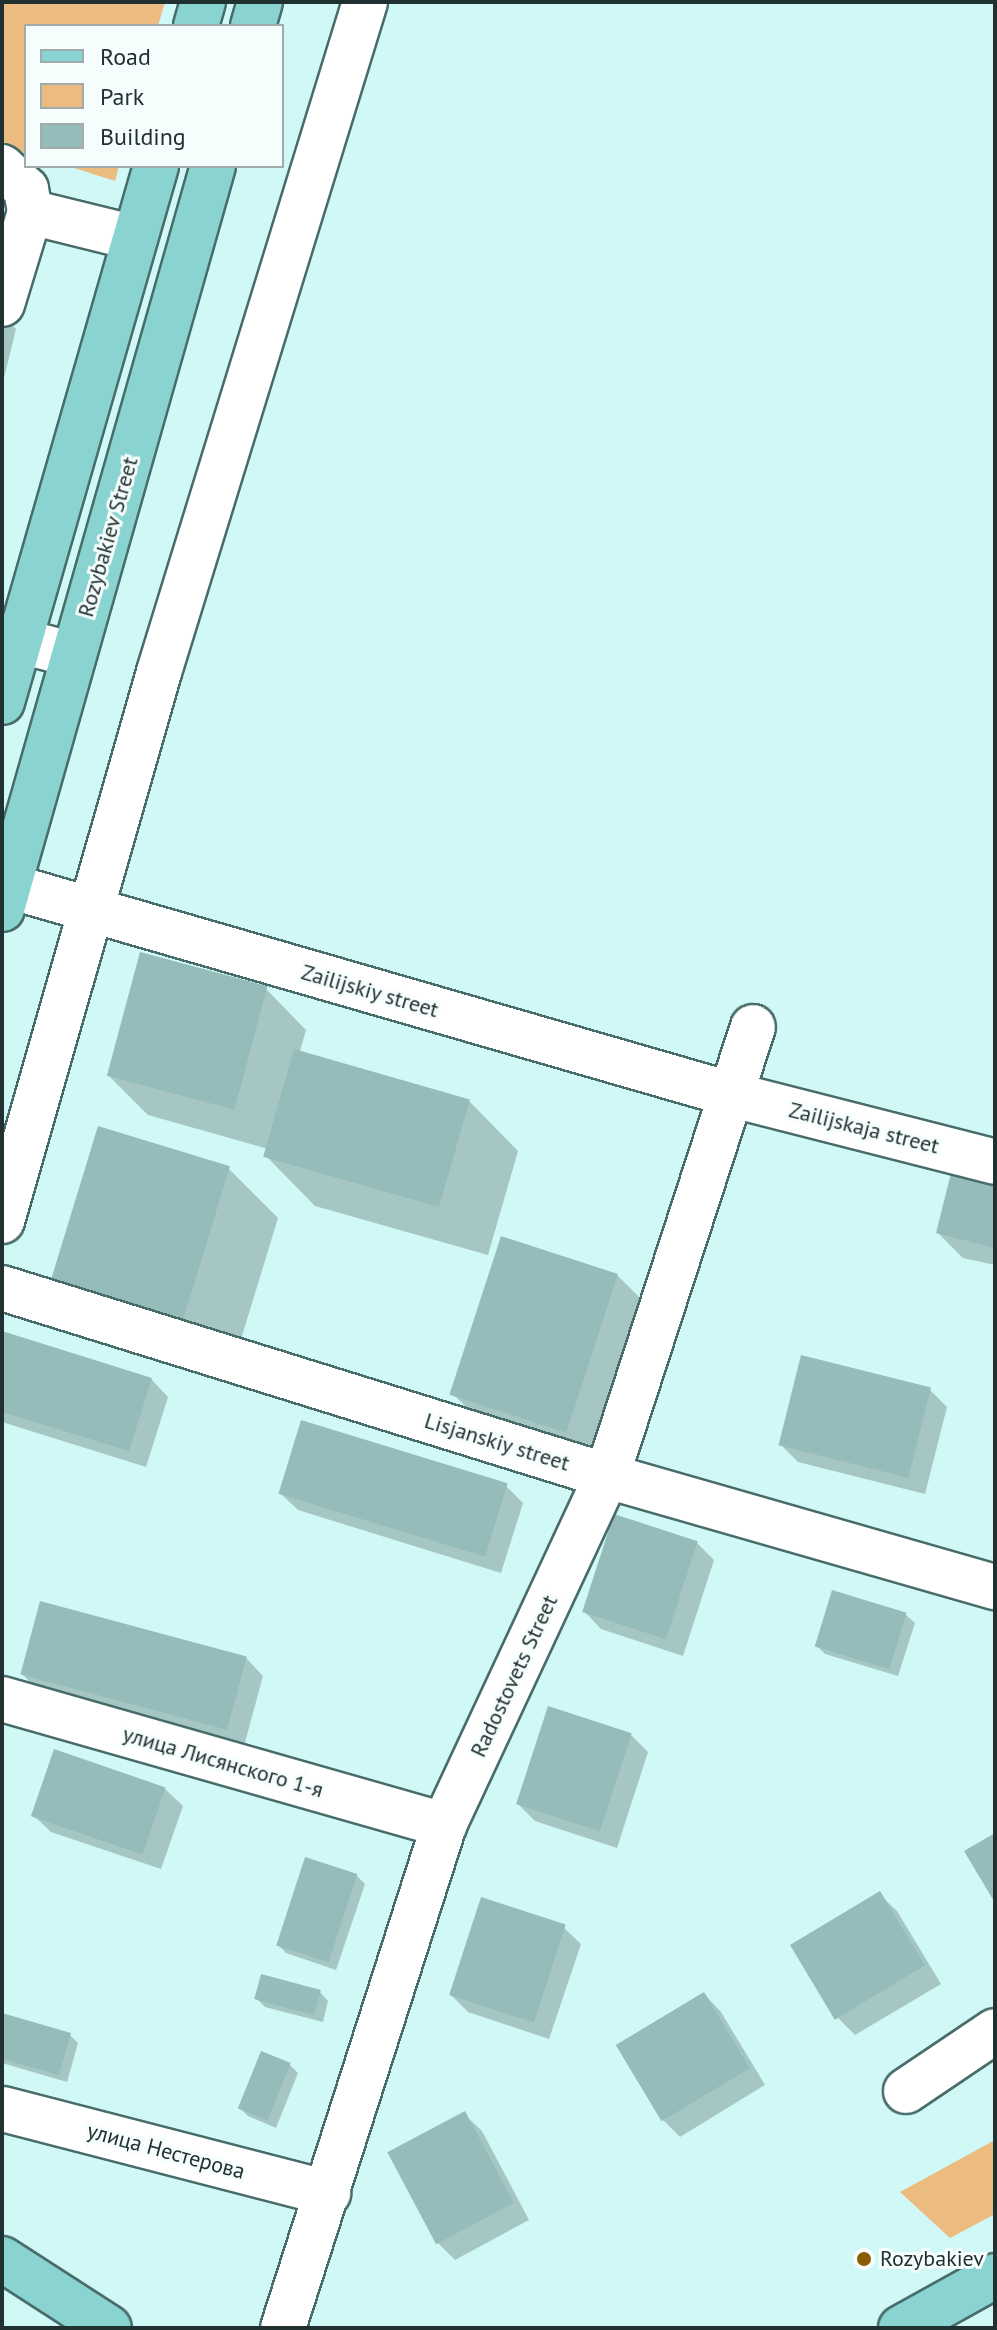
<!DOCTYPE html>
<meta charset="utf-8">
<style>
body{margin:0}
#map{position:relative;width:997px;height:2330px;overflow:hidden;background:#d0f8f6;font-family:"PT Sans",sans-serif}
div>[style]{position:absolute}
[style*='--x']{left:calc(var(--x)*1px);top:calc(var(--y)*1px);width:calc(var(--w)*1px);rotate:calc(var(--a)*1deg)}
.green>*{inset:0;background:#ecbb7f}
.shadow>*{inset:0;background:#0003}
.building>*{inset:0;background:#95bcba;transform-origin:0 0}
.roads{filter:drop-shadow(2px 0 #486c6a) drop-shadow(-2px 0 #486c6a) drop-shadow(0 2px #486c6a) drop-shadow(0 -2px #486c6a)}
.minor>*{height:44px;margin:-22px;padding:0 22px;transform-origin:22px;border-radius:22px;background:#fff}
.major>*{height:44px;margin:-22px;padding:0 22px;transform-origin:22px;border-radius:22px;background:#89d3d1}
.dots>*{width:22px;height:22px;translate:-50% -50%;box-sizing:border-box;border:4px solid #f6fdfd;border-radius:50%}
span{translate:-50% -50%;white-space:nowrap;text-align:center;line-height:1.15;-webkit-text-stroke:6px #f6fdfd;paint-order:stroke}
.street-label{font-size:22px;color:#213030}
.poi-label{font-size:22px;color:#213030}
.left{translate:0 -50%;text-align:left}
.frame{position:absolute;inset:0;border:4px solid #213030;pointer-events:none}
.legend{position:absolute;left:24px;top:24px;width:260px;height:144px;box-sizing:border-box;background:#f6fdfd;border:2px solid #a1abab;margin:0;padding:10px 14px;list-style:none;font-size:24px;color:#213030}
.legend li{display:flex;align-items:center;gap:16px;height:40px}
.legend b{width:40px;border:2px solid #a1abab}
</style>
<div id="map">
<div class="green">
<div style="clip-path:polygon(2px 2px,165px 2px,158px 26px,26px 26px,26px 153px,2px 145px)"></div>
<div style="clip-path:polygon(68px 166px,119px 166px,115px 181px)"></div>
<div style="clip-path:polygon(995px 2140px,995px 2214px,950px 2238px,900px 2192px)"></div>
</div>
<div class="shadow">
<div style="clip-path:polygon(2px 315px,16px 329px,2px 386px)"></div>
<div style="clip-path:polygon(266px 989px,306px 1030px,300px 1051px,469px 1101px,518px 1151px,488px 1255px,315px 1206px,266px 1156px,268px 1149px,148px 1115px,108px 1075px)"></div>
<div style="clip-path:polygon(228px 1168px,278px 1218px,231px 1372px,101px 1332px)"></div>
<div style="clip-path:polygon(995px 1177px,995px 1265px,963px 1258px,938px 1233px)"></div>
<div style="clip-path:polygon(617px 1275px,667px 1325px,619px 1479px,503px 1444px,454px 1395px)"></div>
<div style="clip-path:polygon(2px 1333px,151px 1379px,168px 1397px,146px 1467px,2px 1422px)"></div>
<div style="clip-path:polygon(930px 1390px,947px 1407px,925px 1494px,798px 1462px,781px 1445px)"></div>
<div style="clip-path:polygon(506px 1486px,523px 1503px,501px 1573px,298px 1510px,280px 1493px)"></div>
<div style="clip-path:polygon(697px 1543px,714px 1560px,683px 1656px,601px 1629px,584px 1611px)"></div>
<div style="clip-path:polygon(906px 1615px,915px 1623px,898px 1676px,825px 1654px,817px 1646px)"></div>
<div style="clip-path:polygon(246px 1658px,263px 1676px,244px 1746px,39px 1691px,22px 1674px)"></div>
<div style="clip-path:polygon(631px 1735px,648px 1752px,617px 1848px,535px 1821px,518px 1804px)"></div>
<div style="clip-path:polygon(165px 1789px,183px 1806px,161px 1869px,51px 1832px,33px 1815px)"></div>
<div style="clip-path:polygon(356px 1875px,365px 1884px,336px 1970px,286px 1953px,278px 1945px)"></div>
<div style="clip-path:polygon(879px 1894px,897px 1911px,941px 1984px,855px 2035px,838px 2018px)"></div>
<div style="clip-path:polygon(563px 1927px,581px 1944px,549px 2039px,468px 2012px,451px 1995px)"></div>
<div style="clip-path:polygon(320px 1992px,328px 2001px,323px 2022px,265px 2007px,256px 1998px)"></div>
<div style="clip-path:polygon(704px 1994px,721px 2012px,765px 2085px,680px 2137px,663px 2120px)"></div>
<div style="clip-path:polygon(2px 2015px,70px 2035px,78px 2043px,67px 2082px,2px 2063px)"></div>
<div style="clip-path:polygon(290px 2065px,298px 2073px,276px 2128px,248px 2116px,240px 2108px)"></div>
<div style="clip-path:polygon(464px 2114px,482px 2131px,529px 2220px,455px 2260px,437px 2242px)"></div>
</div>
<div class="building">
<div style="left:140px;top:952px;width:132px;height:128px;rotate:15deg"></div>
<div style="left:294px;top:1049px;width:183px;height:112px;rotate:16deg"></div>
<div style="left:98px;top:1126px;width:138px;height:164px;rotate:17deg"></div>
<div style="clip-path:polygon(953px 1165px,995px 1175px,995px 1248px,936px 1233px)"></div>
<div style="left:501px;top:1236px;width:123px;height:167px;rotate:18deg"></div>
<div style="clip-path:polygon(2px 1331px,152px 1378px,129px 1451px,2px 1412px)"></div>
<div style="left:801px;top:1355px;width:134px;height:93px;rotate:14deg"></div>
<div style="left:301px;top:1420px;width:216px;height:77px;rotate:17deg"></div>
<div style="left:614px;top:1514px;width:88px;height:103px;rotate:18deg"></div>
<div style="left:832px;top:1590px;width:78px;height:59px;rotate:17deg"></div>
<div style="left:40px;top:1601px;width:214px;height:76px;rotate:15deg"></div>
<div style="left:548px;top:1706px;width:88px;height:103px;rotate:18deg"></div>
<div style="left:54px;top:1749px;width:118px;height:71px;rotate:19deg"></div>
<div style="clip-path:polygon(995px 1833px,995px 1903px,964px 1851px)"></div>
<div style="left:305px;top:1857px;width:55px;height:93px;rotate:18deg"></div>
<div style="left:880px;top:1891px;width:87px;height:105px;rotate:59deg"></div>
<div style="left:481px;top:1897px;width:89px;height:103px;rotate:18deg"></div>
<div style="left:261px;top:1974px;width:62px;height:26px;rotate:15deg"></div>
<div style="left:704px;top:1992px;width:89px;height:103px;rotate:59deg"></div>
<div style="clip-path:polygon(2px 2013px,71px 2033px,59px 2075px,2px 2059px)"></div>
<div style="left:261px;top:2051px;width:32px;height:62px;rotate:22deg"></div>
<div style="left:465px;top:2111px;width:104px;height:88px;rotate:62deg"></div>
</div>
<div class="roads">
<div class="minor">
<div style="--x:2;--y:167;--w:33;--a:43"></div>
<div style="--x:26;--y:189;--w:23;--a:80"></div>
<div style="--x:30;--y:212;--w:96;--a:106.9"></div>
<div style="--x:30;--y:212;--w:108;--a:13.9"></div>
<div style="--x:2;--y:636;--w:74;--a:14.8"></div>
<div style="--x:9;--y:886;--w:754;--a:16.1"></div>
<div style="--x:733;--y:1095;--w:270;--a:14.3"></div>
<div style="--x:2;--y:1221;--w:571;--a:-74.04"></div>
<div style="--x:159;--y:672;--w:701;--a:-72.91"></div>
<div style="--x:2;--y:1288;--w:634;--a:17.26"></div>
<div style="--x:607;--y:1476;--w:404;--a:16"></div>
<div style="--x:2;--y:1699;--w:460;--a:15.9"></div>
<div style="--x:906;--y:2091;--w:107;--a:-34"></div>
<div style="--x:3;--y:2109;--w:336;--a:14.5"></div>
<div style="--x:283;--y:2328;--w:528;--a:-72.25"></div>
<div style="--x:444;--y:1825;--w:385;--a:-65"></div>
<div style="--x:607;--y:1476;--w:472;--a:-72"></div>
</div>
<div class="major">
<div style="--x:196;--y:26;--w:25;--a:-74"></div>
<div style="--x:253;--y:26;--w:25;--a:-74"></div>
<div style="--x:2;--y:702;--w:558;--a:-73.97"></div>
<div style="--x:2;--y:909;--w:772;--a:-74.15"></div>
<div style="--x:2;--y:2259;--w:127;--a:32.8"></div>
<div style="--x:901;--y:2328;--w:107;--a:-29"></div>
</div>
</div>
<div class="dots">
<div style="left:864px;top:2259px;background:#8c5b05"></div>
</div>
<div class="street-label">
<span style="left:108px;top:537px;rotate:-74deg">Rozybakiev Street</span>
<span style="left:370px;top:991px;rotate:16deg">Zailijskiy street</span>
<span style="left:864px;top:1128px;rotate:14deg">Zailijskaja street</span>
<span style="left:497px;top:1442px;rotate:17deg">Lisjanskiy street</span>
<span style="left:514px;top:1676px;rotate:-65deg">Radostovets Street</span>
<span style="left:223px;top:1762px;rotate:16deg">улица Лисянского 1-я</span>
<span style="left:166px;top:2151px;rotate:15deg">улица Нестерова</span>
</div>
<div class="poi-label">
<span class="left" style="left:880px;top:2259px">Rozybakiev</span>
</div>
<div class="frame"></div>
<ul class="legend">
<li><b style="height:10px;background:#89d3d1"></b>Road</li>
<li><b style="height:22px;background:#ecbb7f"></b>Park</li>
<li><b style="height:22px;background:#95bcba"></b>Building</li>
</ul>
</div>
